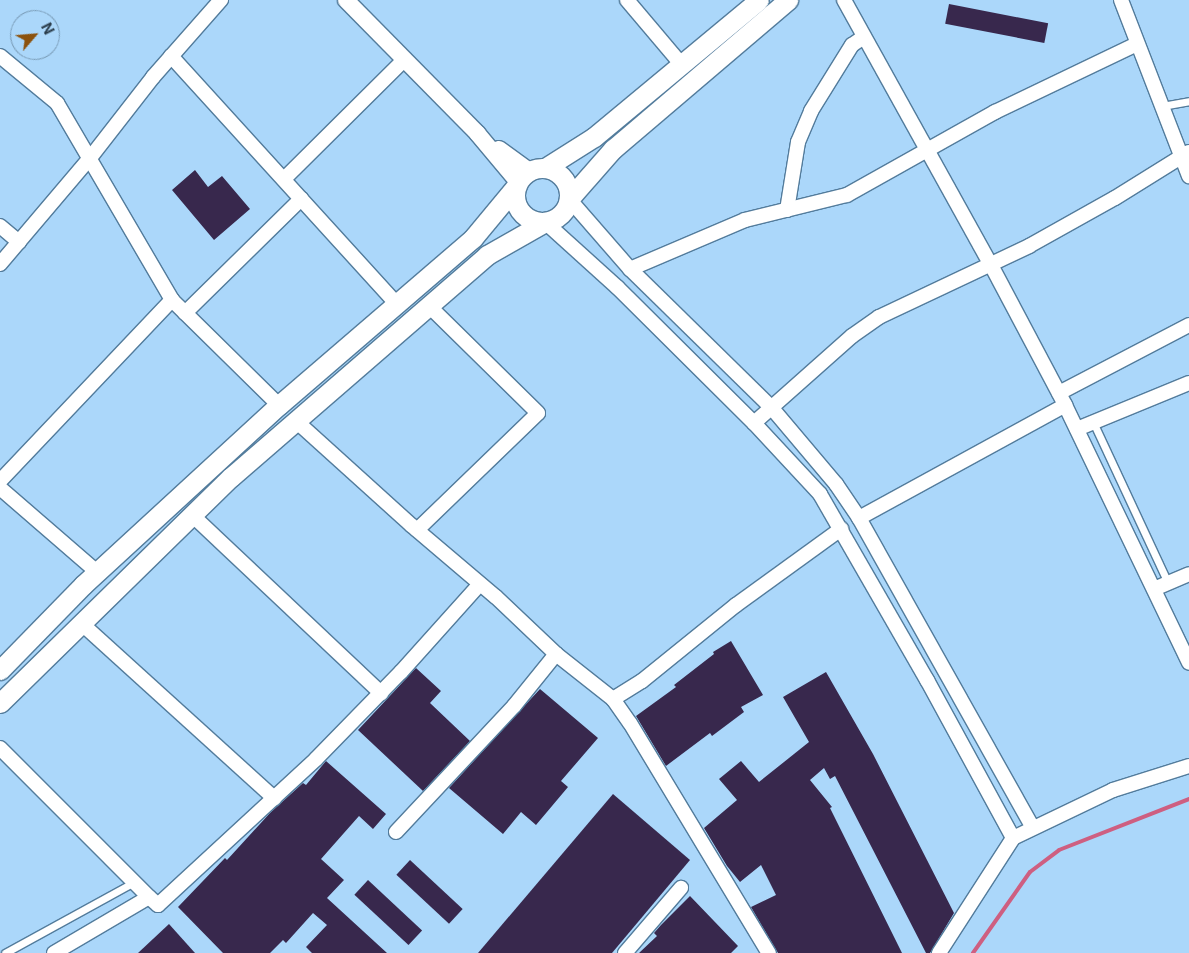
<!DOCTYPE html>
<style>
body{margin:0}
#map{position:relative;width:1189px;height:953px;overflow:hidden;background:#abd7fa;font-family:Inter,sans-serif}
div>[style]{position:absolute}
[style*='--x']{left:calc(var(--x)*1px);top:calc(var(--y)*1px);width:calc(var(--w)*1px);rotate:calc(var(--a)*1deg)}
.stream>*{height:4px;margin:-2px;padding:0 2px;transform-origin:2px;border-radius:2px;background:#ce5f81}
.building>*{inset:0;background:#38284d;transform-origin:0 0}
.roads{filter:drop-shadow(1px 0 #537c9c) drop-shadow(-1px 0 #537c9c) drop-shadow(0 1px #537c9c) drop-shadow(0 -1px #537c9c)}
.service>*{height:7px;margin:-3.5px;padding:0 3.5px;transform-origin:3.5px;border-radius:3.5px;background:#fff}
.minor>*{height:14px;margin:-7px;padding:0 7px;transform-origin:7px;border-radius:7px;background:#fff}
.tertiary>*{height:16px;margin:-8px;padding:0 8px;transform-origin:8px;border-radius:8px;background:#fff}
.secondary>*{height:19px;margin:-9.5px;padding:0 9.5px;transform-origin:9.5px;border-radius:9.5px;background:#fff}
.secondary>.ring{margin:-9.5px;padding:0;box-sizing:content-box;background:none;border:19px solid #fff;border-radius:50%}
span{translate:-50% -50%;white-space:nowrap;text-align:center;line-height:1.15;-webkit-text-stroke:5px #abd7fa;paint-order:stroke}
.north{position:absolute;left:10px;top:10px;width:50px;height:50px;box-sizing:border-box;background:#abd7fa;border:1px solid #7799b4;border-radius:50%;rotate:63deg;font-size:14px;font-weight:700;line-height:20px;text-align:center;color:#2a3c4a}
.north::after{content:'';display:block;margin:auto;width:18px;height:22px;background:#8c520d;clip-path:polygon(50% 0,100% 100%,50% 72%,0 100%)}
</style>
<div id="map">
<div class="stream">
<div style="--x:973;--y:953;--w:99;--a:-54.9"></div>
<div style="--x:1030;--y:872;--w:36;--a:-37"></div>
<div style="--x:1059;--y:850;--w:140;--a:-21.4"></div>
</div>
<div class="building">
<div style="left:949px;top:4px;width:101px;height:20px;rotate:11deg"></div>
<div style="clip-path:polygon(195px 170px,208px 187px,222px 176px,250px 209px,214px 240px,172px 190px)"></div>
<div style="clip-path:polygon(731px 641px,763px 695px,741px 707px,744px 712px,712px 736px,710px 733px,666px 766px,636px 716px,676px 687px,674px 685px,714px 654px,713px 652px)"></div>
<div style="clip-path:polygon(416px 668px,441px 691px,430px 703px,470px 741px,423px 791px,358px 730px)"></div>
<div style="clip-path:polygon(826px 672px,873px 754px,954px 913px,930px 953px,926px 953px,835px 776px,830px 779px,824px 768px,810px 780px,832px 807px,830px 808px,902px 953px,778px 953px,751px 907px,776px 895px,761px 865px,740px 882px,727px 866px,704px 828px,737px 800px,719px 779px,741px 761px,759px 782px,809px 742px,783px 697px)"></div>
<div style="clip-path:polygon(540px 689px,598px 738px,561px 781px,568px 787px,536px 825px,521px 812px,503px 834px,449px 788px)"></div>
<div style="clip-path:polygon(326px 761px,386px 814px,373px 829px,359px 816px,321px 859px,344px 880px,327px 898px,387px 953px,312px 953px,306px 947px,327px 925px,313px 913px,286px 943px,283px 940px,270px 953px,223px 953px,178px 907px,225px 858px,227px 860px,270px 813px,303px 783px,306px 785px)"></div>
<div style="clip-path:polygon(613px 794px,690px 860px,612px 953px,478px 953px)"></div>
<div style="left:410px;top:860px;width:72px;height:20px;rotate:43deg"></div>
<div style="left:368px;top:880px;width:74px;height:20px;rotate:43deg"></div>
<div style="clip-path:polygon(690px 896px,738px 946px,731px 953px,639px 953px,657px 936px,654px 933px,661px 925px)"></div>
<div style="clip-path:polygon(169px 924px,195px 953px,138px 953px)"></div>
</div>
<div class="roads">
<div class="service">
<div style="--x:1162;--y:106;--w:27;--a:-10"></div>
<div style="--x:1093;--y:422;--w:178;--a:65"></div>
<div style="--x:5;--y:953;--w:147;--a:-28.8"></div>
</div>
<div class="minor">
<div style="--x:627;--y:0;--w:84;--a:49.8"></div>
<div style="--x:844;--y:0;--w:303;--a:61"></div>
<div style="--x:991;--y:265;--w:158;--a:62.1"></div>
<div style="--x:1065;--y:405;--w:286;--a:64.3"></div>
<div style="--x:1121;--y:0;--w:189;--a:68.9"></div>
<div style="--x:0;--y:56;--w:74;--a:39.5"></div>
<div style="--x:57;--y:103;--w:228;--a:59.7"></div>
<div style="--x:172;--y:300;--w:150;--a:44.5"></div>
<div style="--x:171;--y:56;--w:334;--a:47.7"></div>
<div style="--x:284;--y:179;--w:169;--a:-44.8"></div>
<div style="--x:569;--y:199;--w:93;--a:48.9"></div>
<div style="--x:630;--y:269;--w:197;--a:44.4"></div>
<div style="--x:771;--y:407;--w:101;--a:49.8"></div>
<div style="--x:836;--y:484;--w:41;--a:55.9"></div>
<div style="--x:859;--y:518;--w:355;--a:60.7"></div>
<div style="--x:787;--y:210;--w:69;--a:-80.8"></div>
<div style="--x:798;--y:142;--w:34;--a:-67"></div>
<div style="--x:811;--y:111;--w:78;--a:-58.2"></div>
<div style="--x:852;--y:45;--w:14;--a:-34"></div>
<div style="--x:545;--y:222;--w:97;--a:42.1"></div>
<div style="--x:617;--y:287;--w:193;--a:44.8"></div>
<div style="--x:754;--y:423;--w:97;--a:47.1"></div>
<div style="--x:820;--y:494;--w:215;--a:60.1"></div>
<div style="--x:927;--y:680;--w:180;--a:61.4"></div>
<div style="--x:0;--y:226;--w:25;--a:40"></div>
<div style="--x:0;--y:264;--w:139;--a:-49.7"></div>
<div style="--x:90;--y:158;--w:103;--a:-52.1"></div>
<div style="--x:153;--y:77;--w:103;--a:-48.6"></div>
<div style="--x:630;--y:269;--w:125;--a:-23.1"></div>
<div style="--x:745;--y:220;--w:105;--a:-13.8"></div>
<div style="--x:847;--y:195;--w:170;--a:-29.3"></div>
<div style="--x:995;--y:112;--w:157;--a:-25.6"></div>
<div style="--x:185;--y:313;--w:163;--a:-44.5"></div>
<div style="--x:1059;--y:393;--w:147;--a:-27.6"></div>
<div style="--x:296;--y:421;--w:155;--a:42.1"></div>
<div style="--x:411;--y:525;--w:111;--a:40.3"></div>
<div style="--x:496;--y:597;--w:83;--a:43.5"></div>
<div style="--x:556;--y:654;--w:73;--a:38.3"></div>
<div style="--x:613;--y:699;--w:29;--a:55"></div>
<div style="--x:630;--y:723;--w:269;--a:58.9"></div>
<div style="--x:754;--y:423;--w:131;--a:-41.6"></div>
<div style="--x:852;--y:336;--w:33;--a:-35"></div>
<div style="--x:879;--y:317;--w:166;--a:-25.3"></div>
<div style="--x:1029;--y:246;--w:98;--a:-29.2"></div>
<div style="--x:1115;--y:198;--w:87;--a:-31.9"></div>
<div style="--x:1077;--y:429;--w:121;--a:-22.3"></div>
<div style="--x:0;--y:481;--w:250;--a:-46.5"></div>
<div style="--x:0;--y:488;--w:128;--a:40.9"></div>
<div style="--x:192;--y:515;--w:260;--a:43.3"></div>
<div style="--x:859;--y:518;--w:235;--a:-28.7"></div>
<div style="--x:417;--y:530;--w:168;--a:-44"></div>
<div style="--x:538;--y:413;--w:153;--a:-135.5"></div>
<div style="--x:1154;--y:589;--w:38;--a:-23"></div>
<div style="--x:81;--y:623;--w:261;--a:42.2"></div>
<div style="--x:613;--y:699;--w:34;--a:-32"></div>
<div style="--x:642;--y:681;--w:121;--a:-39"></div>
<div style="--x:736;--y:605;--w:130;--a:-35.9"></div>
<div style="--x:0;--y:748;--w:211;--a:45"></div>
<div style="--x:396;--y:832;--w:173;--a:-46.9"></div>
<div style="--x:514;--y:706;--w:67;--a:-51.1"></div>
<div style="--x:54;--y:953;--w:110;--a:-30.5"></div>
<div style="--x:149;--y:897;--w:12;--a:42"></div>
<div style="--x:158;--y:905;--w:215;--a:-42.7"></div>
<div style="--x:316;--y:759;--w:122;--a:-45.7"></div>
<div style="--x:401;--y:672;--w:118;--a:-48.1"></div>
<div style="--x:625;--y:953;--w:86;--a:-49.3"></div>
<div style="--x:939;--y:953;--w:137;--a:-57.2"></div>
<div style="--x:1013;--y:838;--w:111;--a:-25.6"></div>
<div style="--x:1113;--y:790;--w:80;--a:-17.5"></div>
</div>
<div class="tertiary">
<div style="--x:346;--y:0;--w:187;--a:45.4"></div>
<div style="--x:477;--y:133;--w:64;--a:50.1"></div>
<div style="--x:499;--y:149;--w:37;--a:36"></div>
</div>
<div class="secondary">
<div style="--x:545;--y:168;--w:58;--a:-32.3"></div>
<div style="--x:594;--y:137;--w:214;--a:-39.7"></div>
<div class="ring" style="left:515px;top:168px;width:35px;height:35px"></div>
<div style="--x:569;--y:199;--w:67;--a:-48.7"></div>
<div style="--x:613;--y:149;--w:230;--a:-40.4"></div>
<div style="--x:0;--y:670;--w:119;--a:-45.7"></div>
<div style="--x:83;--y:585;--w:266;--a:-42.6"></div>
<div style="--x:279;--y:405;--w:256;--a:-40.7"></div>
<div style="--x:473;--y:238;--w:69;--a:-50.3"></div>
<div style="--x:0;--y:703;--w:323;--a:-44.4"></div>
<div style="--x:231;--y:477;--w:339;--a:-40.9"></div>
<div style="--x:487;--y:255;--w:67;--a:-29.6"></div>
</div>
</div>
<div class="north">N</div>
</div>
